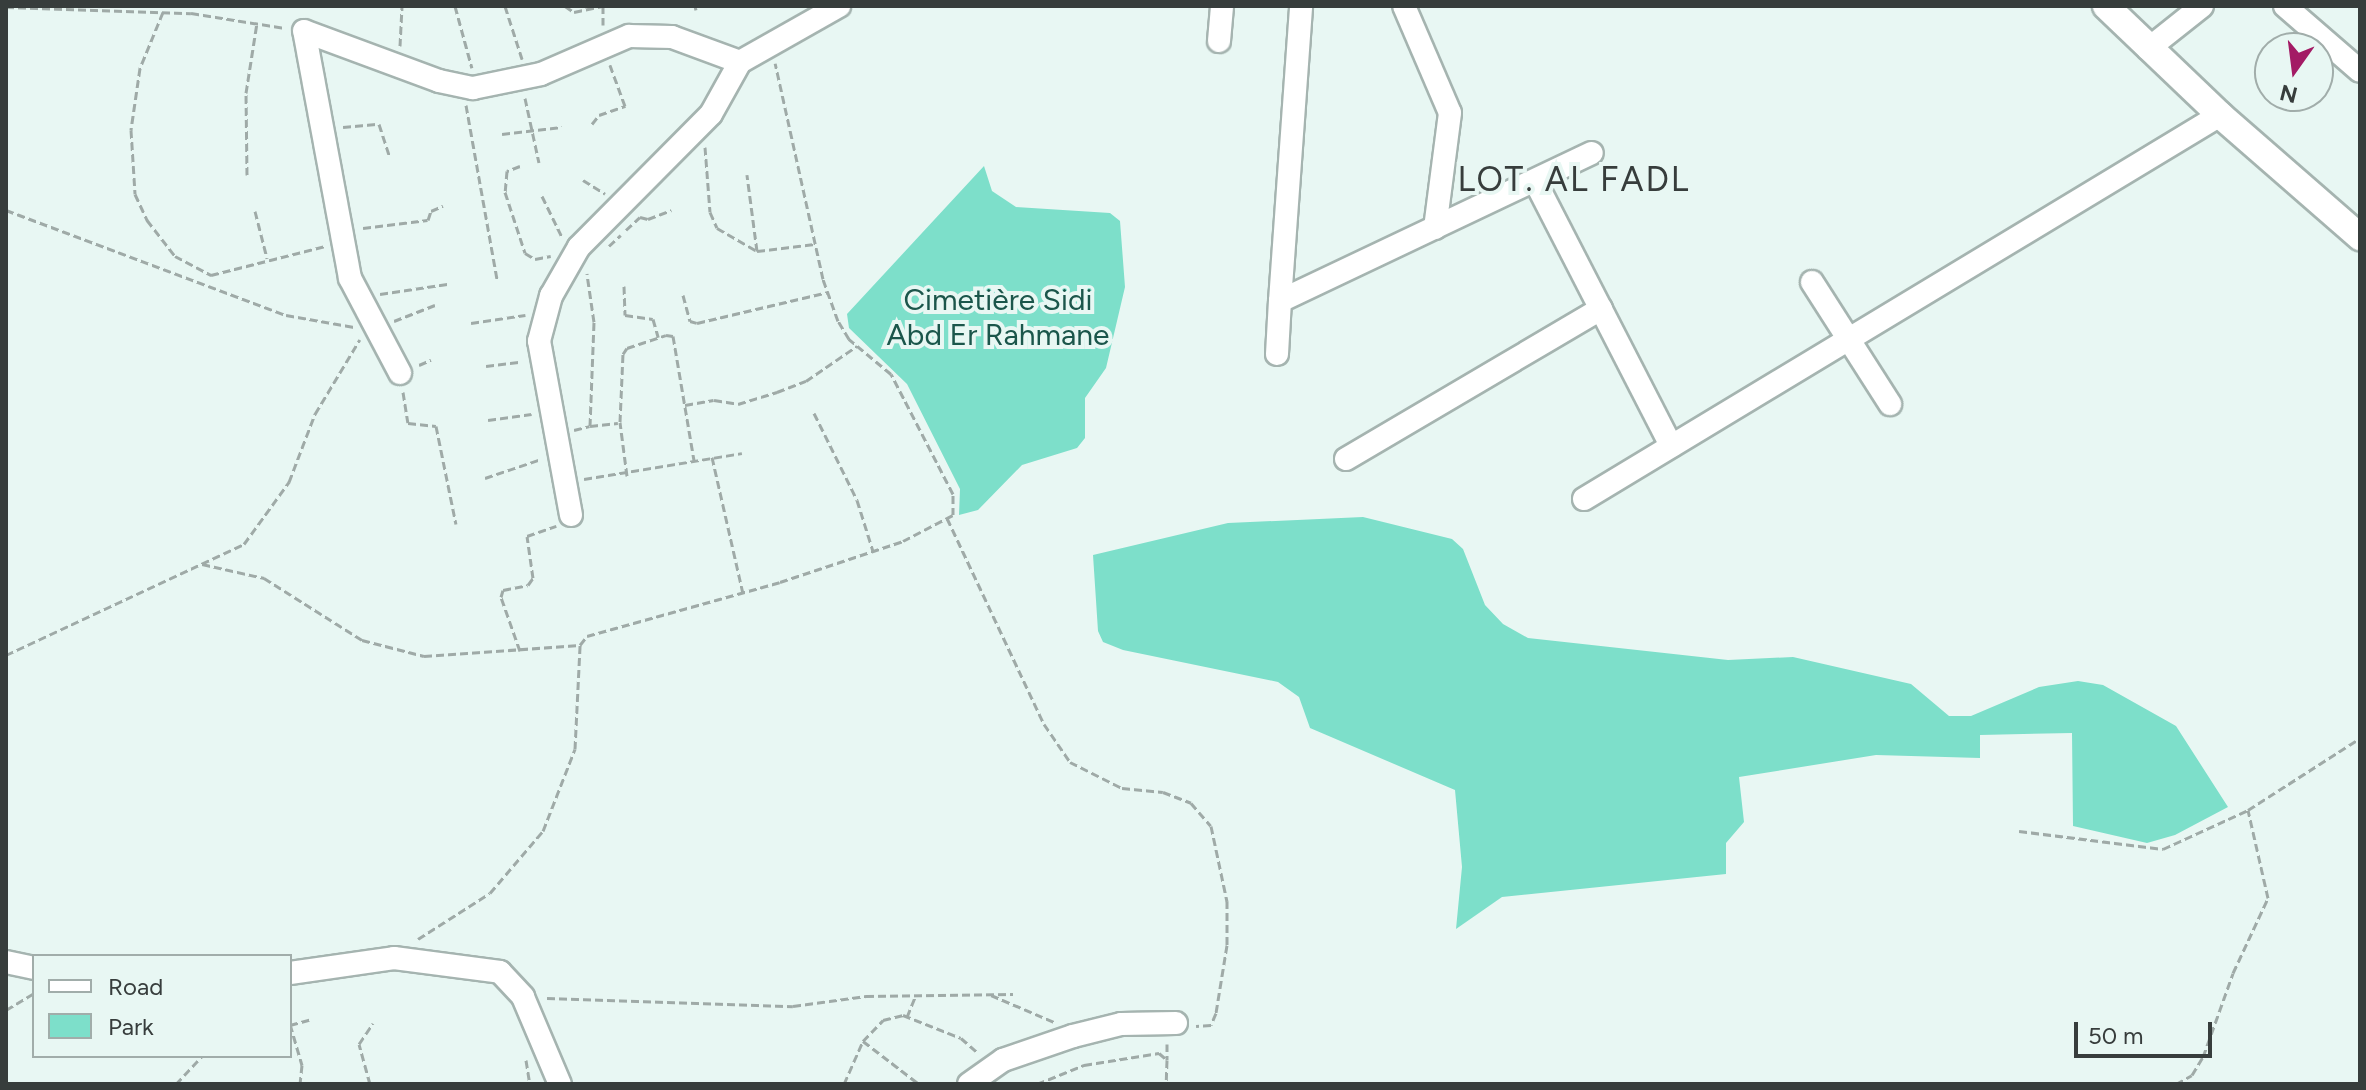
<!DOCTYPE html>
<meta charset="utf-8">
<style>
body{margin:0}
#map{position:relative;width:2366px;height:1090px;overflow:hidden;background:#e8f7f3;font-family:Figtree,sans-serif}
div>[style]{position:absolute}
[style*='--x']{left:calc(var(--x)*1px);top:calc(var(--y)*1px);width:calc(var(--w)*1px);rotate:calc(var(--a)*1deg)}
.green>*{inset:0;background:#7ddfca}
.path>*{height:3px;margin-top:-1.5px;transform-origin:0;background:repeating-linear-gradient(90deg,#9faaa7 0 8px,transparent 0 12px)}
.roads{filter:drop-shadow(2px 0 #a5b4b0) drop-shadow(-2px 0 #a5b4b0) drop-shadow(0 2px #a5b4b0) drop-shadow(0 -2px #a5b4b0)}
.minor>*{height:22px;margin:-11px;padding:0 11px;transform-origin:11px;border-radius:11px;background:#fff}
.tertiary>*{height:26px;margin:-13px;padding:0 13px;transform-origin:13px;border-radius:13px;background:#fff}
span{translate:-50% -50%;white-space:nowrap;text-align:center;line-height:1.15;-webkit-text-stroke:8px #e8f7f3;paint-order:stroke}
.park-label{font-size:30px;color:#1b564b}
.quarter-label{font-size:34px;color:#373d3c;letter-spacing:2px}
.frame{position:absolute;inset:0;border:8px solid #373d3c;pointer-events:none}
.legend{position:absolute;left:32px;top:954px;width:260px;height:104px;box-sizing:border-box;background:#e8f7f3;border:2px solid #a1adaa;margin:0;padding:10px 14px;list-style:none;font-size:24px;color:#373d3c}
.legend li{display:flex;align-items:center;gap:16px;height:40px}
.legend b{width:40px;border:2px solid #a1adaa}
.north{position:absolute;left:2254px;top:32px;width:80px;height:80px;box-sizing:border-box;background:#e8f7f3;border:2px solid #a1adaa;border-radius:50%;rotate:194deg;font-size:22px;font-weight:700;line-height:32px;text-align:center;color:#373d3c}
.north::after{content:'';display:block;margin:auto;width:28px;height:36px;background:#a31b65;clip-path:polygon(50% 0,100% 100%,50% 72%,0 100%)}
.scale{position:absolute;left:2074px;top:1022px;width:138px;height:36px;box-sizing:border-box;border:4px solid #373d3c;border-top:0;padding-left:10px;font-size:24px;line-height:28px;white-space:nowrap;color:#373d3c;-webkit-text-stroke:6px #e8f7f3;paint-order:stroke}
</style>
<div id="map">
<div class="green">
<div style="clip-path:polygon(984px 166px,992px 191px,1016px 207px,1110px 213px,1120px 221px,1125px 287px,1106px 368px,1085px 398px,1085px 438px,1077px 448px,1022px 465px,978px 510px,959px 515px,960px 489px,907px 384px,849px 328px,847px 314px)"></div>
<div style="clip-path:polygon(1363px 517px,1452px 539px,1463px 549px,1485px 605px,1503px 624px,1528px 638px,1728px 660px,1793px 657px,1911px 684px,1949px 716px,1971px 716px,2039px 687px,2078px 681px,2103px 685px,2176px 726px,2228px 807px,2175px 835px,2147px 843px,2073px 826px,2072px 733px,1980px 735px,1980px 758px,1876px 755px,1739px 777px,1744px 822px,1726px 843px,1726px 874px,1502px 897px,1456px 929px,1462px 867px,1455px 790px,1310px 728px,1299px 697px,1278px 682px,1123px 650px,1103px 642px,1098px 631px,1093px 555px,1228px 523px)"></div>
</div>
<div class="path">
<div style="--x:455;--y:6;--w:64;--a:74.7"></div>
<div style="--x:505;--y:6;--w:56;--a:72.2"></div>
<div style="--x:565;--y:6;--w:11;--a:34"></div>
<div style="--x:574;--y:12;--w:29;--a:-12"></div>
<div style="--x:603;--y:6;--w:19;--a:90"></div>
<div style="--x:695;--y:6;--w:4;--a:76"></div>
<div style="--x:6;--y:7;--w:185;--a:1.9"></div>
<div style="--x:191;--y:13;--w:95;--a:9.1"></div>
<div style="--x:163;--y:12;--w:61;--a:112.3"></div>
<div style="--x:140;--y:68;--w:63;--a:98.3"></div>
<div style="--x:131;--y:130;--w:64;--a:86.4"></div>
<div style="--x:135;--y:194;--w:29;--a:65"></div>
<div style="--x:147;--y:220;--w:46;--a:52.1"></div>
<div style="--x:175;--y:256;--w:41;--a:27.8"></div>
<div style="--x:211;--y:275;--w:119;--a:-14.2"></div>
<div style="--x:400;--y:46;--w:40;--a:-87.1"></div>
<div style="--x:525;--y:98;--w:66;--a:77.8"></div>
<div style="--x:466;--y:105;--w:177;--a:79.9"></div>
<div style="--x:592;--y:124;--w:11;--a:-52"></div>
<div style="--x:599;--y:115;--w:28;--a:-19"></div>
<div style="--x:625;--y:106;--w:44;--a:-110.1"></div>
<div style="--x:343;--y:127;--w:36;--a:-5"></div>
<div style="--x:379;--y:124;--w:33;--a:72"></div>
<div style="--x:502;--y:134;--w:60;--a:-6.7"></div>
<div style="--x:705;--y:147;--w:65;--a:85.6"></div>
<div style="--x:710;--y:212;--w:17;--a:66"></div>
<div style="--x:717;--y:228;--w:46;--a:29.9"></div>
<div style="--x:757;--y:251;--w:77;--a:-97.5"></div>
<div style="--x:520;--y:166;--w:14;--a:159"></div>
<div style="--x:507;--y:171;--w:21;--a:95"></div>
<div style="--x:505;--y:192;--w:64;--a:71.8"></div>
<div style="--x:525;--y:253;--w:12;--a:31"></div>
<div style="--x:535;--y:259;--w:16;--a:-11"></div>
<div style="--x:247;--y:175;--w:82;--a:-90.7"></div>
<div style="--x:246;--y:93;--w:71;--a:-81.1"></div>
<div style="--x:583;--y:180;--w:26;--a:32"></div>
<div style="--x:542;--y:196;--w:46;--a:64"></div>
<div style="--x:6;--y:210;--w:299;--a:20.6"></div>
<div style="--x:286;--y:315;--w:69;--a:10"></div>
<div style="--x:255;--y:211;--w:49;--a:75.7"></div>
<div style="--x:640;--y:217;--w:8;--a:14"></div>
<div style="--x:648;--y:219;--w:25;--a:-21"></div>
<div style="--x:363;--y:228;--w:65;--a:-7"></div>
<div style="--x:428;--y:220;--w:9;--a:-72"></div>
<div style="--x:431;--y:211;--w:13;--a:-23"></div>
<div style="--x:626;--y:230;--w:19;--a:-43"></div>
<div style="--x:609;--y:246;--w:16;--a:-43"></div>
<div style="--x:757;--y:251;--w:58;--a:-6.9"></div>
<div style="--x:624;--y:286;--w:29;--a:88"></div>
<div style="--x:625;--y:315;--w:28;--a:8"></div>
<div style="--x:653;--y:319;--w:19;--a:74"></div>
<div style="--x:380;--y:294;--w:68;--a:-8.5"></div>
<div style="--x:683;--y:295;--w:27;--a:75"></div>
<div style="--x:690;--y:321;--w:7;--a:16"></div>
<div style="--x:697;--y:323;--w:135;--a:-13.3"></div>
<div style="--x:394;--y:321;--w:44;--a:-21.3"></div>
<div style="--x:471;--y:323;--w:55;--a:-8.4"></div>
<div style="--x:419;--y:365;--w:13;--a:-23"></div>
<div style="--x:486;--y:366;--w:35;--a:-7"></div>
<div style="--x:403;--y:392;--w:31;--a:81"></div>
<div style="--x:408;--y:423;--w:28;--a:6"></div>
<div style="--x:436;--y:426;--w:100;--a:78.5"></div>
<div style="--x:685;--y:405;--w:29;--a:-10"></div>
<div style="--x:714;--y:400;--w:24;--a:9"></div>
<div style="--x:738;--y:404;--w:41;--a:-17.1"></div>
<div style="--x:777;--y:392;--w:31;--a:-21"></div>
<div style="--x:806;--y:381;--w:62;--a:-34.5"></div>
<div style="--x:814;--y:413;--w:97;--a:63.7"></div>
<div style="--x:857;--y:500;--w:53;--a:72.6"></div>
<div style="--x:488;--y:420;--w:44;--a:-7.8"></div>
<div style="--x:590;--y:426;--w:28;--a:-6"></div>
<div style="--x:574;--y:430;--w:16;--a:-14"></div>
<div style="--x:590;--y:426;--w:104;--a:-87.8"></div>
<div style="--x:594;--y:322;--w:49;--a:-98.3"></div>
<div style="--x:712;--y:457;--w:140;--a:77.2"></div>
<div style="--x:627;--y:476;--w:54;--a:-97.4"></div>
<div style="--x:620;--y:422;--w:68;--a:-87.5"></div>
<div style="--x:623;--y:354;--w:7;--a:-56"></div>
<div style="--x:627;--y:348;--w:41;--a:-18.4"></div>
<div style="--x:666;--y:335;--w:7;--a:8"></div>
<div style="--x:673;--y:336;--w:126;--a:80.4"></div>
<div style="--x:485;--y:478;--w:59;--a:-18.7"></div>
<div style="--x:584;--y:479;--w:160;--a:-9.3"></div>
<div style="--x:947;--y:518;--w:228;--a:64.8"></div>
<div style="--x:1044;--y:724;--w:46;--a:55.6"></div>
<div style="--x:1070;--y:762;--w:58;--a:26.6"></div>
<div style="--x:1122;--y:788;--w:41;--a:5.6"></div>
<div style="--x:1163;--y:792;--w:30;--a:21"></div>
<div style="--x:1191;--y:803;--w:30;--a:49"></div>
<div style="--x:1211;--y:826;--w:77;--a:78"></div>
<div style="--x:1227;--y:901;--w:44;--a:90"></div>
<div style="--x:1227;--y:945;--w:69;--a:99.2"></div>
<div style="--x:1216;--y:1013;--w:13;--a:113"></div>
<div style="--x:1211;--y:1025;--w:15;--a:176"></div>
<div style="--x:202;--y:564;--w:64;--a:12.7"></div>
<div style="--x:264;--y:578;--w:116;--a:32.3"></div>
<div style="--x:362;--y:640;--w:64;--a:14.5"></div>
<div style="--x:424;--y:656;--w:156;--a:-4"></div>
<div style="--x:520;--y:651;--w:57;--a:-109.4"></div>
<div style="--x:501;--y:597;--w:7;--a:-74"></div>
<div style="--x:503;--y:590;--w:25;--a:-11"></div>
<div style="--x:528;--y:585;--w:9;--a:-54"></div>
<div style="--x:533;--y:578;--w:42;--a:-98.1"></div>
<div style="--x:527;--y:536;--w:31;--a:-19"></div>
<div style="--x:6;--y:655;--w:263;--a:-25"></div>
<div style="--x:244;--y:544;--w:77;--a:-54"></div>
<div style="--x:289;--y:482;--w:73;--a:-69.1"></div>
<div style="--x:315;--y:414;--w:87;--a:-59"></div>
<div style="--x:2019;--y:831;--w:145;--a:7.1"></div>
<div style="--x:2163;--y:849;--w:94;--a:-24.6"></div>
<div style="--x:418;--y:939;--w:85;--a:-32.6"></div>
<div style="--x:490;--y:893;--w:82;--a:-49.5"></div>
<div style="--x:543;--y:831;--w:88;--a:-68.7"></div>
<div style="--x:575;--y:749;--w:104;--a:-87.2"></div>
<div style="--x:580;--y:645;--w:11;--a:-52"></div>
<div style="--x:587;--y:636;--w:200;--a:-15.6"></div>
<div style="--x:780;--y:582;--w:130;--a:-18.4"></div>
<div style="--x:903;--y:541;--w:56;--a:-27.5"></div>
<div style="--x:953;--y:515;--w:21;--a:-90"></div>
<div style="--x:953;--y:494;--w:135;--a:-117.3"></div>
<div style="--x:891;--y:374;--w:55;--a:-140.2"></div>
<div style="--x:849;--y:339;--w:21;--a:-121"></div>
<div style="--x:838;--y:321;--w:45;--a:-109.7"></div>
<div style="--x:823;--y:279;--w:221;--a:-102.5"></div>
<div style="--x:991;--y:995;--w:69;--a:23.2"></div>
<div style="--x:547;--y:998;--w:246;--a:1.9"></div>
<div style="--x:793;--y:1006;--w:74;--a:-7.8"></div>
<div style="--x:866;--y:996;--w:147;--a:-0.8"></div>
<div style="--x:6;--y:1010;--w:33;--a:-31"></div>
<div style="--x:907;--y:1017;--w:24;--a:-68"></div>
<div style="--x:290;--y:1024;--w:43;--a:73.7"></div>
<div style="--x:302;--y:1065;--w:19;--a:96"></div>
<div style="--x:290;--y:1025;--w:20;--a:-15"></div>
<div style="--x:863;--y:1041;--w:71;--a:37.5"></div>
<div style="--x:1167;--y:1044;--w:16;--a:90"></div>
<div style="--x:526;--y:1060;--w:24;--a:81"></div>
<div style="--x:176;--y:1084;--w:38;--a:-47"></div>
<div style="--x:370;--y:1084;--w:41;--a:-105.4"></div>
<div style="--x:359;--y:1044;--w:25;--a:-56"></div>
<div style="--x:844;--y:1084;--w:47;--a:-66.2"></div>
<div style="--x:863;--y:1041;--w:29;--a:-46"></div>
<div style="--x:883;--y:1020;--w:21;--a:-14"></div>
<div style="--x:903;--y:1015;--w:62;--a:21.6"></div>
<div style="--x:961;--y:1038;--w:21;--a:41"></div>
<div style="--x:1037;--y:1084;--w:51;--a:-22"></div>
<div style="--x:1084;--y:1065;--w:76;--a:-9.1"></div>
<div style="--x:1159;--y:1053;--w:11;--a:41"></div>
<div style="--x:1167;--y:1060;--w:24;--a:92"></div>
<div style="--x:2176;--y:1084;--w:18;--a:-29"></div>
<div style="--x:2192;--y:1075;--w:21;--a:-59"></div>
<div style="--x:2203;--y:1057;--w:89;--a:-70.3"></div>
<div style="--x:2233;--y:973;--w:83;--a:-65"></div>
<div style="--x:2268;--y:898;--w:90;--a:-102.8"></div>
<div style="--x:2248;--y:810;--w:133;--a:-32.7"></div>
</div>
<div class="roads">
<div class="minor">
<div style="--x:1404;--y:6;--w:116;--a:66.7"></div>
<div style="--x:1450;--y:113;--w:116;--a:97.4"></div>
<div style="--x:2285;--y:6;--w:99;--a:40.9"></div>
<div style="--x:1219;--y:41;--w:35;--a:-85"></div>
<div style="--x:2148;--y:49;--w:69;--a:-38.5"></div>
<div style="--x:1535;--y:181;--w:298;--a:62.8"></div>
<div style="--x:1812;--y:282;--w:145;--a:57.4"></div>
<div style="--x:1280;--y:301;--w:296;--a:-85.9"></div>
<div style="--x:1277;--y:354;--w:53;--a:-86.8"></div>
<div style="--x:1280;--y:301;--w:345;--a:-25.4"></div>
<div style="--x:400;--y:373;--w:107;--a:-117.8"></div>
<div style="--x:350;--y:278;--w:251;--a:-100.5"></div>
<div style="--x:304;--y:31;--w:144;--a:20.3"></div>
<div style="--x:439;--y:81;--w:35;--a:12"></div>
<div style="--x:473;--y:88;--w:69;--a:-11.6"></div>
<div style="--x:541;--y:74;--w:96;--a:-23.4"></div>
<div style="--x:629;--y:36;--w:43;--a:1.3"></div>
<div style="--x:672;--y:37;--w:72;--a:20.2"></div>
<div style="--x:740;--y:62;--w:114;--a:-29.5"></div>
<div style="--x:1346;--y:459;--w:296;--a:-30.5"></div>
<div style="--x:1584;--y:499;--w:743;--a:-31.12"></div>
<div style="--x:571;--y:515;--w:177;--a:-100.4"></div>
<div style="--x:539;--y:341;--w:47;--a:-75.1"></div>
<div style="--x:551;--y:296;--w:56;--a:-60.3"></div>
<div style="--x:579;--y:247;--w:187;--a:-45.2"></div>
<div style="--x:711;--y:114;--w:60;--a:-60.9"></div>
<div style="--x:6;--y:962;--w:29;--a:12"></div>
<div style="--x:290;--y:973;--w:105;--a:-8.2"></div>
<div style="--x:394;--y:958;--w:107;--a:7.5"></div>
<div style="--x:500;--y:972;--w:34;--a:47"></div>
<div style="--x:523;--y:997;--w:95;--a:67"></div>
<div style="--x:969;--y:1084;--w:42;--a:-35.2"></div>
<div style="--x:1003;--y:1060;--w:74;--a:-18.9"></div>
<div style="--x:1073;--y:1036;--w:49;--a:-14"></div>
<div style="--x:1121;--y:1024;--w:55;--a:-1"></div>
</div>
<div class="tertiary">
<div style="--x:2106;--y:6;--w:158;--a:43.7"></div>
<div style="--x:2220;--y:115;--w:186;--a:41.1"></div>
</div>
</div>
<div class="park-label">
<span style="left:998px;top:317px">Cimetière Sidi<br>Abd Er Rahmane</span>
</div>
<div class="quarter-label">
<span style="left:1574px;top:180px">LOT. AL FADL</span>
</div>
<div class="frame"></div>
<ul class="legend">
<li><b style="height:10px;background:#fff"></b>Road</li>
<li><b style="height:22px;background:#7ddfca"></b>Park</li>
</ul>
<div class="north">N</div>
<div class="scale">50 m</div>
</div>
